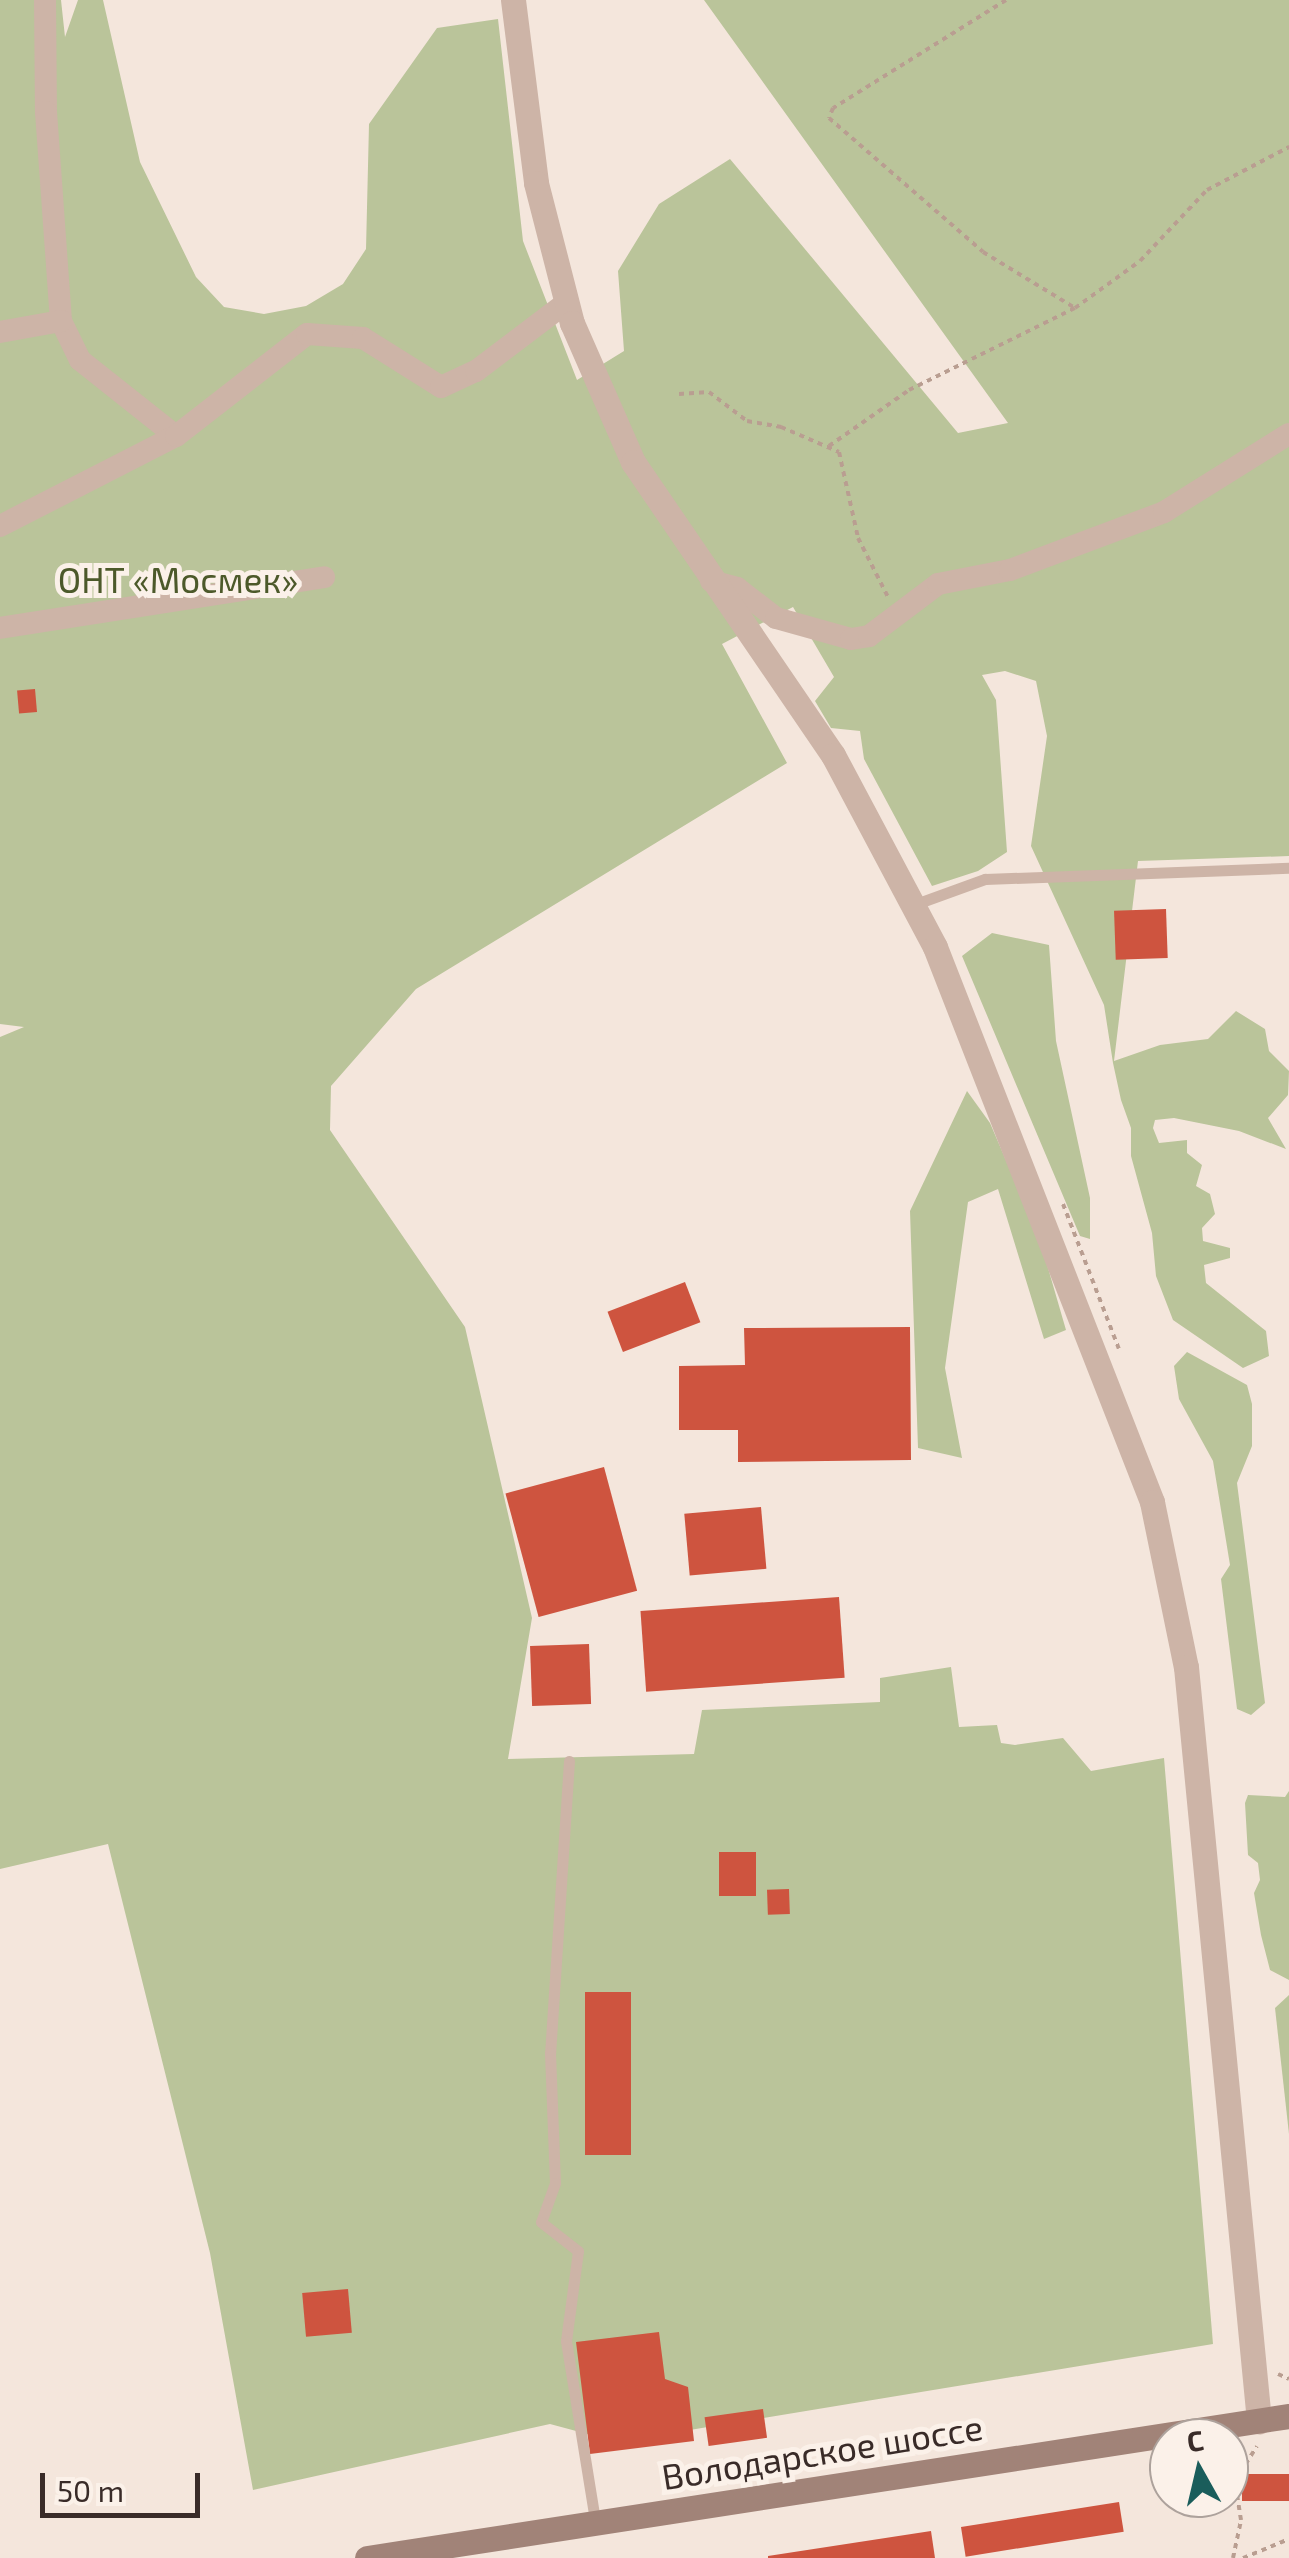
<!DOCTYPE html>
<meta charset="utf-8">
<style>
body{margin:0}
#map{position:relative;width:1289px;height:2558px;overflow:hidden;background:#f4e6dc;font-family:"Exo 2",sans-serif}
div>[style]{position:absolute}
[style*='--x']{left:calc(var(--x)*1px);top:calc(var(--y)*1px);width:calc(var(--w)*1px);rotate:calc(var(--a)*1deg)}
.green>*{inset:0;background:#bac49a}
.building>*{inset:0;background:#ce543f;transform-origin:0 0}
.path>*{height:4px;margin-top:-2px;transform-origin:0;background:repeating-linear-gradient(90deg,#b99e91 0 5px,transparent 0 10px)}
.service>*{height:11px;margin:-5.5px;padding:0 5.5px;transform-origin:5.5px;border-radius:5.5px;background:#cdb4a7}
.minor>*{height:22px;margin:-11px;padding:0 11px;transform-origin:11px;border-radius:11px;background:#cdb4a7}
.tertiary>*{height:25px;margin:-12.5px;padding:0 12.5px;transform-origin:12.5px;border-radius:12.5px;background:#cdb4a7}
.secondary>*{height:25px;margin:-12.5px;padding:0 12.5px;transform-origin:12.5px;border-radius:12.5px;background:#a18378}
span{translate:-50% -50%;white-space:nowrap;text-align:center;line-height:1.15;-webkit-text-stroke:10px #fbf1e9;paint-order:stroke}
.park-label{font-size:35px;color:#4c592a}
.street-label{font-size:35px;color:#392b28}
.north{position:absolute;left:1149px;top:2418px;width:100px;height:100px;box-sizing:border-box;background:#fbf1e9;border:2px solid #ada29c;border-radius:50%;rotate:352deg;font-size:28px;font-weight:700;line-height:40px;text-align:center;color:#392b28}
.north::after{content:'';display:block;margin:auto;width:35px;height:45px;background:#1a5d5b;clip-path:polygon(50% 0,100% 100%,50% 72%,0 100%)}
.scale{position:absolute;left:40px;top:2473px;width:160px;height:45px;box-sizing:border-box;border:5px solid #392b28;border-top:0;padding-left:12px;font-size:30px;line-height:35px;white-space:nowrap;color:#392b28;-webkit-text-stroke:8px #fbf1e9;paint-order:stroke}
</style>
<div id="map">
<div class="green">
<div style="clip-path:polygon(0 0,61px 0,65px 37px,78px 0,103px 0,140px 162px,196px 277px,224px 307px,264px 314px,306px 306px,343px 284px,366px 249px,369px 124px,437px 28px,498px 19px,523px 241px,577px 380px,624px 351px,618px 271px,659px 204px,730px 159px,958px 433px,1008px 423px,704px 0,1289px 0,1289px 856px,1138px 861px,1114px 1061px,1160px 1045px,1208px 1039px,1236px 1011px,1265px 1029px,1269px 1051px,1289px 1071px,1288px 1095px,1268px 1118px,1286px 1149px,1239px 1131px,1174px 1118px,1155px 1120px,1153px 1128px,1159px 1143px,1187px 1140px,1187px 1153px,1202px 1165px,1196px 1186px,1210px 1194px,1215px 1214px,1202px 1228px,1203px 1241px,1230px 1248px,1230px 1258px,1204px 1265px,1206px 1283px,1266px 1331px,1269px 1356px,1243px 1368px,1173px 1320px,1156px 1276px,1152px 1233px,1131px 1156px,1131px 1128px,1121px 1100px,1113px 1063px,1104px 1005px,1031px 846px,1047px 736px,1036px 681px,1005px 671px,982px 675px,996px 700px,1007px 852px,978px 871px,932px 886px,864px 759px,860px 731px,831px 728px,815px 701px,834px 677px,793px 607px,722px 644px,787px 763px,416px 989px,331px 1086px,330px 1130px,465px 1327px,532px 1618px,508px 1759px,694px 1754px,702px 1710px,880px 1702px,880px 1678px,951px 1667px,959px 1727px,997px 1725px,1001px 1743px,1015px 1745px,1063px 1738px,1091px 1771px,1164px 1758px,1213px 2344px,617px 2442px,550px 2424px,253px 2490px,210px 2253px,108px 1844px,0 1869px,0 1037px,24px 1027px,0 1024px)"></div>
<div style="clip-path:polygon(992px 933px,1049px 945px,1056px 1041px,1090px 1198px,1090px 1239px,1080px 1236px,962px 956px)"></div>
<div style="clip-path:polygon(967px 1091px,990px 1123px,1039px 1237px,1066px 1330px,1044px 1339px,998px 1189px,968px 1202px,945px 1368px,962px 1458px,918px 1448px,910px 1211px)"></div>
<div style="clip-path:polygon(1187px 1352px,1247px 1385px,1252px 1404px,1252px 1446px,1237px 1483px,1265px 1703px,1251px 1715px,1237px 1709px,1221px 1579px,1230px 1565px,1213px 1461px,1179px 1399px,1174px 1366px)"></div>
<div style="clip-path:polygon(1289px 1791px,1289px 1980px,1270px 1970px,1261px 1935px,1254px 1893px,1260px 1880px,1258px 1863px,1248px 1855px,1245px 1803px,1248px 1795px,1285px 1797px)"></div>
<div style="clip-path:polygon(1289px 1995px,1289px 2134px,1275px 2008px)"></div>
</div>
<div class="building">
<div style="left:35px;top:689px;width:23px;height:18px;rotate:85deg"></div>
<div style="left:1166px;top:909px;width:49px;height:52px;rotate:88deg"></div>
<div style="left:685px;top:1282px;width:43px;height:83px;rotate:69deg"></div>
<div style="clip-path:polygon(910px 1327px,911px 1460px,738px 1462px,738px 1430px,679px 1430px,679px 1366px,745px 1365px,744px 1328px)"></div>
<div style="left:604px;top:1467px;width:128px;height:102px;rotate:75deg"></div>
<div style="left:761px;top:1507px;width:62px;height:77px;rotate:85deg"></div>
<div style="left:839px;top:1597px;width:81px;height:199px;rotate:86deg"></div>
<div style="left:589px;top:1644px;width:60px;height:59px;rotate:88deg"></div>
<div style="left:719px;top:1852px;width:37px;height:44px"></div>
<div style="left:789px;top:1889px;width:25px;height:22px;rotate:88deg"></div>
<div style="left:585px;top:1992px;width:46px;height:163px"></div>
<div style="left:348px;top:2289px;width:44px;height:46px;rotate:85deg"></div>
<div style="clip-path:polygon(659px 2332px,665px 2379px,688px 2387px,694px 2441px,590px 2454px,576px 2342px)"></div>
<div style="left:763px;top:2409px;width:29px;height:59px;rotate:82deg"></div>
<div style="left:1289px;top:2474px;width:27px;height:47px;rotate:90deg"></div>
<div style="left:1119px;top:2502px;width:30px;height:160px;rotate:81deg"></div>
<div style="clip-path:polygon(931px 2531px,935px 2558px,768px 2558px,768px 2556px)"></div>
</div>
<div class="path">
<div style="--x:1006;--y:0;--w:204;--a:148"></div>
<div style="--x:833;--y:108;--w:11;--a:112"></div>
<div style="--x:829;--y:118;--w:204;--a:41"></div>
<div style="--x:983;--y:252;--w:108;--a:31.3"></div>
<div style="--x:679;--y:394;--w:30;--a:-4"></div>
<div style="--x:709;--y:392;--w:48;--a:37.3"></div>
<div style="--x:747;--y:421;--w:35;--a:10"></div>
<div style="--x:781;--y:427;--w:63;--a:23.3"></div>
<div style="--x:839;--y:452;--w:88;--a:77.5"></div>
<div style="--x:858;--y:538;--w:66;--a:63"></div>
<div style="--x:829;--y:446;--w:98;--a:-35"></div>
<div style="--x:909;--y:390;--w:185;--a:-26.3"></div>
<div style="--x:1075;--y:308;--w:80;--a:-35.9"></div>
<div style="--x:1140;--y:261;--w:98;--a:-46.7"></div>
<div style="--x:1207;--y:190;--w:93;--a:-27.7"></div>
<div style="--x:1063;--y:1204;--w:155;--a:68.9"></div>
<div style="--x:1278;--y:2374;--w:12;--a:24"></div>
<div style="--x:1233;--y:2558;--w:39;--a:-78"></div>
<div style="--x:1241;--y:2520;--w:39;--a:-99"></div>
<div style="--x:1235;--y:2481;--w:41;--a:-57.8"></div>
<div style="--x:1243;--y:2558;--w:50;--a:-22.4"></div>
</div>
<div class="service">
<div style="--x:913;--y:905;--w:77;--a:-19.9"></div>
<div style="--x:985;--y:879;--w:304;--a:-2.1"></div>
<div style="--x:569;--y:1761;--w:293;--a:93.7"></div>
<div style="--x:550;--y:2053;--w:130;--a:87.8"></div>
<div style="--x:555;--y:2183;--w:41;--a:109.7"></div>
<div style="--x:541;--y:2222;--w:47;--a:38.1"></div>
<div style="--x:578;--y:2251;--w:91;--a:97.6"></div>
<div style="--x:566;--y:2341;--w:182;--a:80.8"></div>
</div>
<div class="minor">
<div style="--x:45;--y:0;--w:112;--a:89.5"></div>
<div style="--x:46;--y:112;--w:210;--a:85.9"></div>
<div style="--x:61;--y:321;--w:43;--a:64"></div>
<div style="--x:80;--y:360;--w:122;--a:38.4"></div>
<div style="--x:0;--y:332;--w:62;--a:-10.2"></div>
<div style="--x:0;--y:526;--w:198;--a:-27.1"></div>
<div style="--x:176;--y:436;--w:166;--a:-37.9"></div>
<div style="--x:307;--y:334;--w:56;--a:4.1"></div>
<div style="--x:363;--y:338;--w:92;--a:32.1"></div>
<div style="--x:441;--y:387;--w:38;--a:-25"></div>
<div style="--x:476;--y:371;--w:113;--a:-37.1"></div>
<div style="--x:711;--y:581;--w:27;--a:15"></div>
<div style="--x:737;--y:588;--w:49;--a:37.6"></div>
<div style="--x:776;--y:618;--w:78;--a:15.6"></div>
<div style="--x:851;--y:639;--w:18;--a:-9"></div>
<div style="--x:869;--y:636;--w:86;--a:-37"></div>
<div style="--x:938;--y:584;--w:73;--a:-11"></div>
<div style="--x:1010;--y:570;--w:165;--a:-20.6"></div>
<div style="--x:1164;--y:512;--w:147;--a:-32"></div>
<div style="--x:0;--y:628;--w:328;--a:-8.9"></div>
</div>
<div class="tertiary">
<div style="--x:513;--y:0;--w:184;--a:82.8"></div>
<div style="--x:536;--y:183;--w:145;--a:75.6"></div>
<div style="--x:572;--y:323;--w:152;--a:66.3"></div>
<div style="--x:633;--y:462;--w:355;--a:55.7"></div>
<div style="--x:833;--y:755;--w:217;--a:62"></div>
<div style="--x:935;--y:947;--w:596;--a:68.64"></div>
<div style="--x:1152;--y:1502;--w:168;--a:78.4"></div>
<div style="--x:1186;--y:1667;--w:758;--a:84.47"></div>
</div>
<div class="secondary">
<div style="--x:367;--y:2558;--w:933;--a:-8.76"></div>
</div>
<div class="park-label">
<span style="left:178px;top:579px">ОНТ «Мосмек»</span>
</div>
<div class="street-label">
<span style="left:822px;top:2451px;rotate:-9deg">Володарское шоссе</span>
</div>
<div class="north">С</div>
<div class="scale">50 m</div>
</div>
